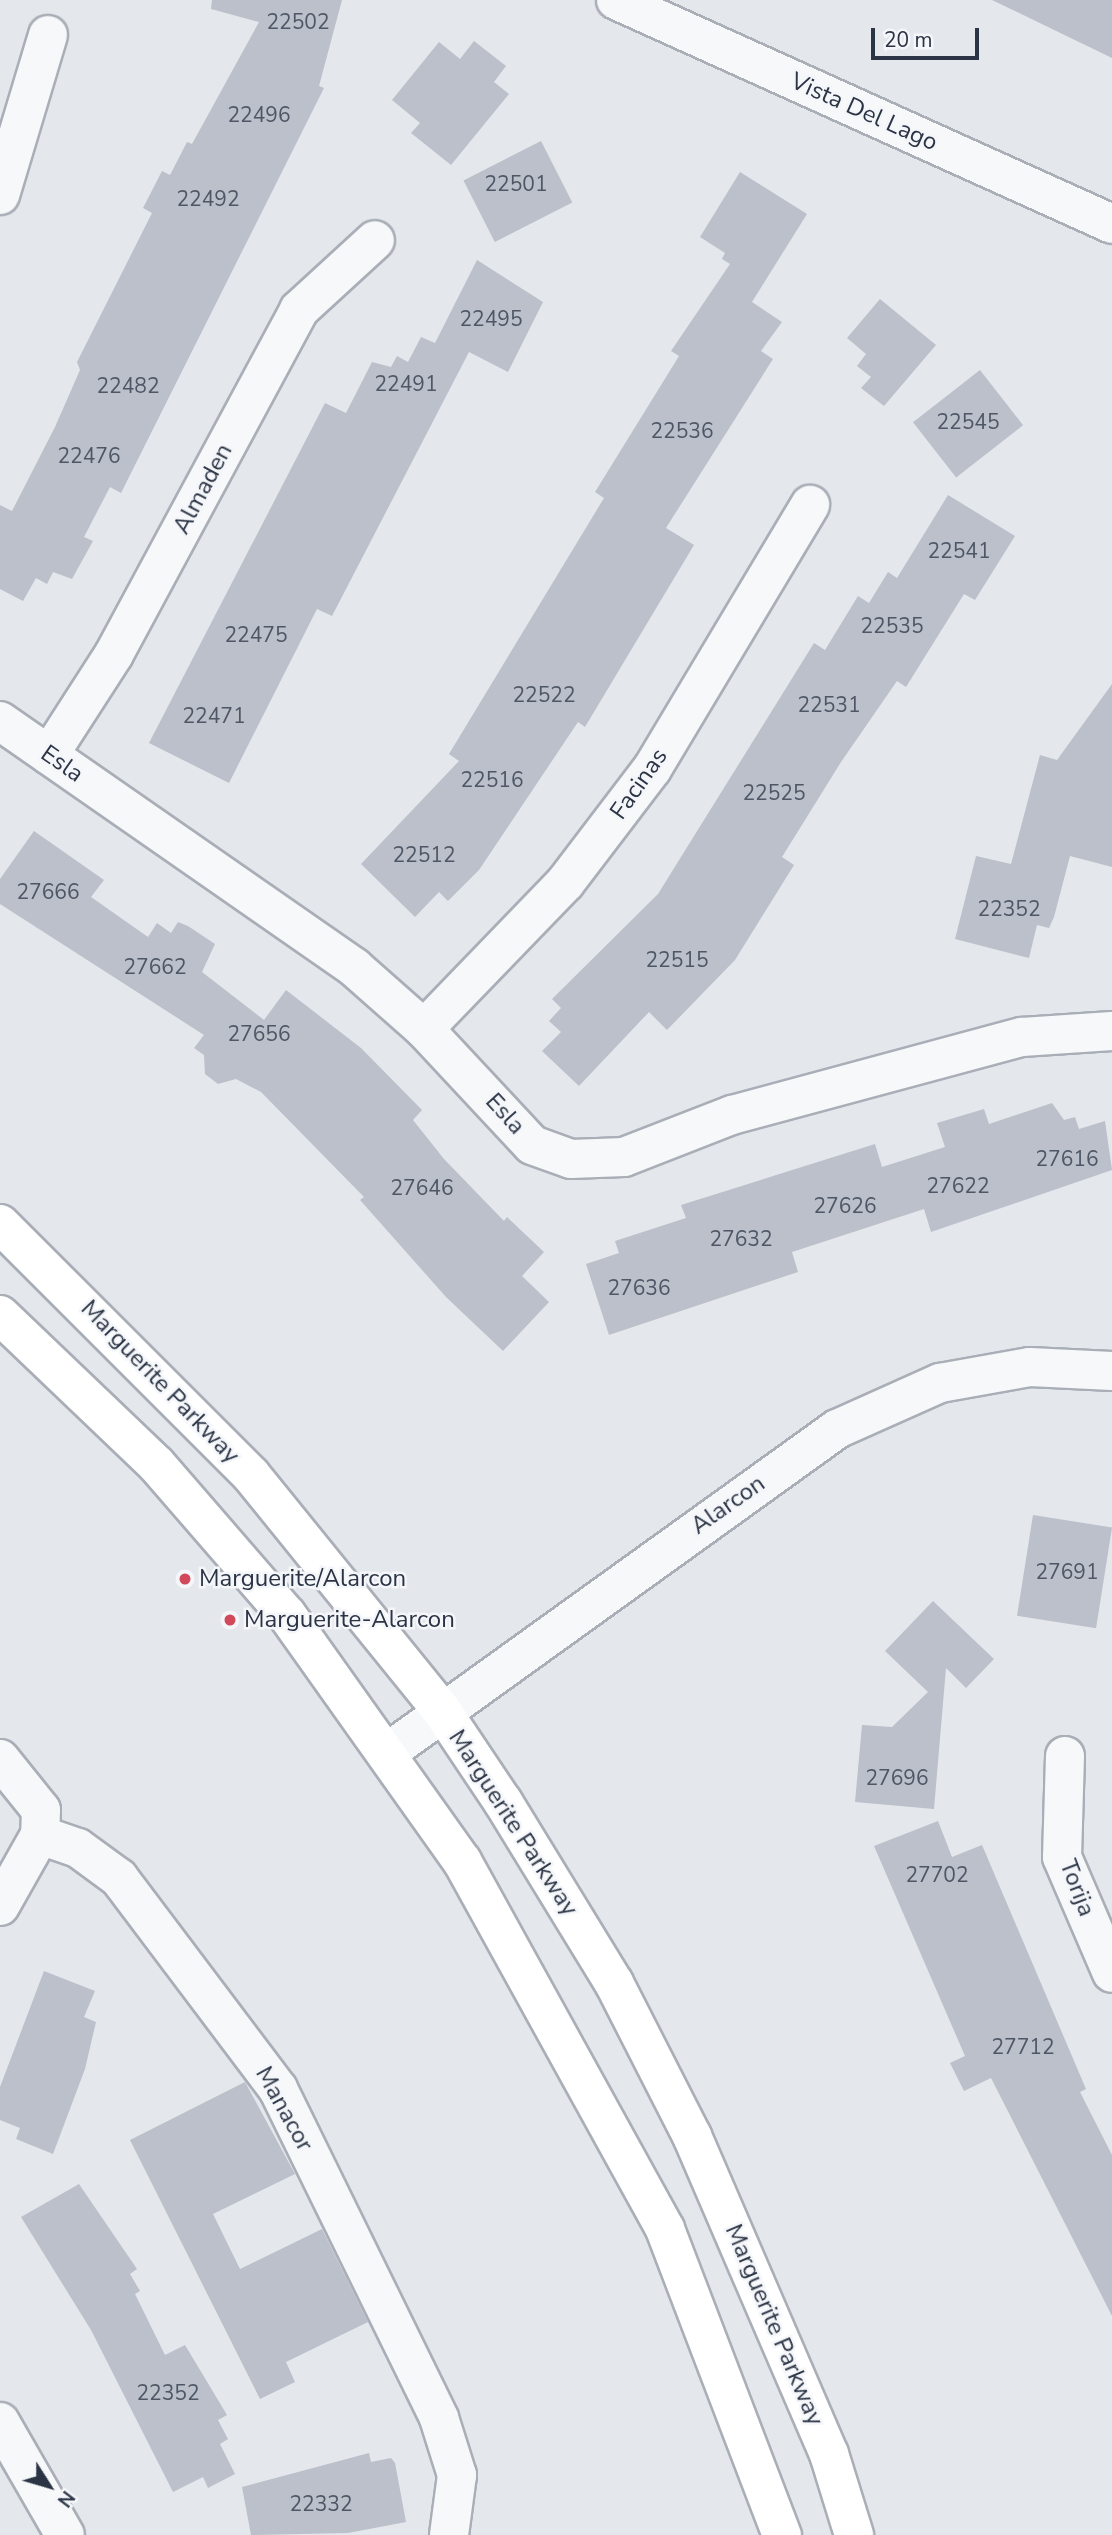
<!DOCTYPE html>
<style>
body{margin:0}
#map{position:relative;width:1112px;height:2535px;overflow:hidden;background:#e4e7ec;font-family:"Nunito Sans",sans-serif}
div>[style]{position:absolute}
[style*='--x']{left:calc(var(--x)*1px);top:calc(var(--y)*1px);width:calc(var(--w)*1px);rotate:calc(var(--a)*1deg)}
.building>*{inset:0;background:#bbc0ca;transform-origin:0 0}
.roads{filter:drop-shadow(2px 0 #a9aeb7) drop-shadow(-2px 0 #a9aeb7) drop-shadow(0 2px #a9aeb7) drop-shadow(0 -2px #a9aeb7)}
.minor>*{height:38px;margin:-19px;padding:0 19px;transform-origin:19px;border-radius:19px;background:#f7f8fa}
.tertiary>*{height:38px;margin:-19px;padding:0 19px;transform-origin:19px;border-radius:19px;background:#f7f8fa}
.primary>*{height:38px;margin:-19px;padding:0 19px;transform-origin:19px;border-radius:19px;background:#fff}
.dots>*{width:19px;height:19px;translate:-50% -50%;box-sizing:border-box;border:4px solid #f4f6f9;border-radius:50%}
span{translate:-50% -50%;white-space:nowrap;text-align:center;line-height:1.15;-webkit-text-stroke:5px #f4f6f9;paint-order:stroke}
.number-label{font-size:21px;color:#4f5766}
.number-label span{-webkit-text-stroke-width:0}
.street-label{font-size:24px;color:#2b3445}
.poi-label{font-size:24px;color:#2b3445}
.left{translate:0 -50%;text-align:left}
.north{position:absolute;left:14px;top:2451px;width:70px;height:70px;-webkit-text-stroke:5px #f4f6f9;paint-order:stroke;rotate:127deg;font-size:19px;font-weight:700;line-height:28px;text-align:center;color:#2b3445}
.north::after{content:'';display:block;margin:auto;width:24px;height:32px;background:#2b3445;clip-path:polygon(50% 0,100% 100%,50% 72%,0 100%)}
.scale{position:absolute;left:871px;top:28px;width:108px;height:32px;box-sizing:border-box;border:4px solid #2b3445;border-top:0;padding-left:9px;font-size:21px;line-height:24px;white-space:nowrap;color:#2b3445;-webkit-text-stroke:5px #f4f6f9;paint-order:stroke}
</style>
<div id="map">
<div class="building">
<div style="clip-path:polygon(212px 0,342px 0,319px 86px,324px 88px,121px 493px,110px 487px,84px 537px,93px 541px,72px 579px,53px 572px,47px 584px,36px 578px,23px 601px,0 589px,0 505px,12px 511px,55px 427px,80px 370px,77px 362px,152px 213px,143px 208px,162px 171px,170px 175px,187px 142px,192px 144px,259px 22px,211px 9px)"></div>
<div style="clip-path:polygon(992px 0,1112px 0,1112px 58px)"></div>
<div style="clip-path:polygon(474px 41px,506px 66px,494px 82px,509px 94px,451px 165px,411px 133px,420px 123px,392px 100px,439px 42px,460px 59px)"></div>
<div style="left:541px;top:141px;width:69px;height:87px;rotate:63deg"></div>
<div style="clip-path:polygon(740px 172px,807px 214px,752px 302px,782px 322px,761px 351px,773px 359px,666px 528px,694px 545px,585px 727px,578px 722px,479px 870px,448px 901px,439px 892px,415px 917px,361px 864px,459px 761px,449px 754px,604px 498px,595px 492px,679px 356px,671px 351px,730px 264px,722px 259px,725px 253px,700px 237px)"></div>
<div style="clip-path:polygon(477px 260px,543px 302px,508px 372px,469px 352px,332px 616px,317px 609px,229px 783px,149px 743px,325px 403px,346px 413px,372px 362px,391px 367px,397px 356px,408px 362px,421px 337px,435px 343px)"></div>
<div style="clip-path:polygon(880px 299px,936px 345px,884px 406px,861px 388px,871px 377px,857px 366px,866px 354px,847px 338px)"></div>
<div style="left:980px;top:370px;width:70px;height:85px;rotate:52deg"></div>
<div style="clip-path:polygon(948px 495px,1015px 536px,975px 600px,964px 594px,906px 687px,897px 681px,841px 762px,782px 857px,794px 865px,735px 960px,667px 1030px,649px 1012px,579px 1086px,542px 1051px,561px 1032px,549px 1021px,561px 1008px,552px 999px,658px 894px,814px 643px,825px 650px,858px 596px,869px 603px,888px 572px,897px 578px)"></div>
<div style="clip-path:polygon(1112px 684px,1112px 867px,1070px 856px,1054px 917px,1049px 928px,1037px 925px,1029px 958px,955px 939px,976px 856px,1011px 864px,1040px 755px,1057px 760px)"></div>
<div style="clip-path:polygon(34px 831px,104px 880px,91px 897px,148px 937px,157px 923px,171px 933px,178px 922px,188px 926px,215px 944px,202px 972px,264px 1020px,286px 990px,361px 1048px,422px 1110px,413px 1120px,444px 1159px,504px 1221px,507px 1217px,544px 1252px,522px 1276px,549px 1302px,503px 1351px,446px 1297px,360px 1200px,364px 1197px,261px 1092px,236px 1079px,218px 1084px,205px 1074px,204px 1055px,194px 1048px,204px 1035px,0 904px,0 879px)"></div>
<div style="clip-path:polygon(1052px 1103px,1064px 1120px,1075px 1117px,1079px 1129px,1105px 1121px,1112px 1170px,931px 1232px,924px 1209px,792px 1252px,798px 1272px,609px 1335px,586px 1264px,619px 1253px,615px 1241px,686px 1218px,681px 1205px,875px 1144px,882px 1167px,945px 1147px,937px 1123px,984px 1109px,989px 1124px)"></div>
<div style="left:1033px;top:1515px;width:80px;height:102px;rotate:9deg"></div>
<div style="clip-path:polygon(933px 1601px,994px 1659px,966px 1688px,946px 1668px,934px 1809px,855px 1802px,862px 1725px,892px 1727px,928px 1692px,885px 1651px)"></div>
<div style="clip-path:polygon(938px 1821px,952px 1857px,982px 1845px,1086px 2089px,1080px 2092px,1112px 2155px,1112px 2316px,991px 2078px,964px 2091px,950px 2063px,965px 2056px,874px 1846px)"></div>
<div style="clip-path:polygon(44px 1971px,95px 1991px,84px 2017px,96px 2022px,85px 2069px,53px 2154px,16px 2139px,20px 2128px,0 2120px,0 2087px)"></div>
<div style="clip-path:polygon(245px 2082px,295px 2174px,213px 2214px,240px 2269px,322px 2229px,368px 2322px,286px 2362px,295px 2382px,260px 2399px,130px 2140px)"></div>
<div style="clip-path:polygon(79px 2184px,137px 2269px,130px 2274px,140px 2291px,135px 2294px,165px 2355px,185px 2345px,227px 2415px,218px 2420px,228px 2439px,220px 2444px,235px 2474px,208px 2488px,203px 2477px,173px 2492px,91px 2330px,21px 2217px)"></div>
<div style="clip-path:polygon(369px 2453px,371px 2462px,391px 2458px,395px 2463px,406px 2522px,348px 2533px,251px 2535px,242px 2487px)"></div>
</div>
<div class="roads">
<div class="minor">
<div style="--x:0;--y:195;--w:167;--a:-73.3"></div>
<div style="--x:0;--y:721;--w:432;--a:34.8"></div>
<div style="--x:355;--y:968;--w:92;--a:41.5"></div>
<div style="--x:424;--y:1029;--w:158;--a:47"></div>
<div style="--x:532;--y:1145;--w:41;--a:19.7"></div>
<div style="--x:571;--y:1159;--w:53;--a:-2.2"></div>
<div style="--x:624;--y:1157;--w:116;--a:-21.3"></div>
<div style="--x:732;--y:1115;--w:300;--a:-15.1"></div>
<div style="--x:1022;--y:1037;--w:90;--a:-3.8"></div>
<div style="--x:49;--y:755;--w:120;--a:-57.2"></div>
<div style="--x:114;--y:654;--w:391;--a:-61.7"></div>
<div style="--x:299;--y:310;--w:103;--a:-42.6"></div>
<div style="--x:424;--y:1029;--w:203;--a:-46"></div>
<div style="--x:565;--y:883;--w:143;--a:-52.7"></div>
<div style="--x:652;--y:769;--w:308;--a:-59.1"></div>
<div style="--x:388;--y:1752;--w:553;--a:-35.73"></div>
<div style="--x:837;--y:1429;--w:113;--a:-24.1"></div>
<div style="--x:940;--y:1383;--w:91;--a:-10.1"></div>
<div style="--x:1030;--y:1367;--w:82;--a:2.8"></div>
<div style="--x:1065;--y:1756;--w:101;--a:91.7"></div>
<div style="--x:1062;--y:1857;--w:126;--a:66.7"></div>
<div style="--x:0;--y:1759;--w:65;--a:51.2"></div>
<div style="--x:41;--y:1810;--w:25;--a:92"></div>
<div style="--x:40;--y:1835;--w:40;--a:18.9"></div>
<div style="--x:78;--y:1848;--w:51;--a:36.2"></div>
<div style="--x:119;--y:1878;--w:264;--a:53"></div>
<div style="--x:278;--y:2089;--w:366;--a:63.9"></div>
<div style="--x:439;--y:2418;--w:60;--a:72.5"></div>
<div style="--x:457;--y:2475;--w:61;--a:97.6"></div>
<div style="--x:0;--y:1906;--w:81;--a:-60.6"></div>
<div style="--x:0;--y:2422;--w:130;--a:60.1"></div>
</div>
<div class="tertiary">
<div style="--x:616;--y:0;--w:544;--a:24.3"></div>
</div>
<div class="primary">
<div style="--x:0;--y:1224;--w:355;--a:45"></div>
<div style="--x:251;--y:1475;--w:304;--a:51"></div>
<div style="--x:442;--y:1711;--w:110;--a:56.2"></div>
<div style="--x:503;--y:1802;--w:212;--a:58.5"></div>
<div style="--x:614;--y:1983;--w:172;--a:63"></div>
<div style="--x:692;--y:2136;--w:346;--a:66.7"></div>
<div style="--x:829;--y:2454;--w:85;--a:72.8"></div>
<div style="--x:0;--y:1315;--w:216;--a:43.7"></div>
<div style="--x:156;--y:1464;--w:200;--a:49.1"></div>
<div style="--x:287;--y:1615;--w:302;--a:54.6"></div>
<div style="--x:462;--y:1861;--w:420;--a:61.1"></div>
<div style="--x:665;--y:2229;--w:328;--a:69.1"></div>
</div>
</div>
<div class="dots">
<div style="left:185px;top:1579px;background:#d1495b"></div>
<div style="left:230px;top:1620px;background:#d1495b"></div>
</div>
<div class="number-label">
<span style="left:298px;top:22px">22502</span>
<span style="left:259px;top:115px">22496</span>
<span style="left:516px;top:184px">22501</span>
<span style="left:208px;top:199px">22492</span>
<span style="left:491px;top:319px">22495</span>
<span style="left:406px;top:384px">22491</span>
<span style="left:128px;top:386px">22482</span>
<span style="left:968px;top:422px">22545</span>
<span style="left:682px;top:431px">22536</span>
<span style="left:89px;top:456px">22476</span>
<span style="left:959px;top:551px">22541</span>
<span style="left:892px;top:626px">22535</span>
<span style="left:256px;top:635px">22475</span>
<span style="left:544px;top:695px">22522</span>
<span style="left:829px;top:705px">22531</span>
<span style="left:214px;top:716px">22471</span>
<span style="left:492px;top:780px">22516</span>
<span style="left:774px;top:793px">22525</span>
<span style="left:424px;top:855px">22512</span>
<span style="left:48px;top:892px">27666</span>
<span style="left:1009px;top:909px">22352</span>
<span style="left:677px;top:960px">22515</span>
<span style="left:155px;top:967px">27662</span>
<span style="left:259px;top:1034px">27656</span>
<span style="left:1067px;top:1159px">27616</span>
<span style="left:958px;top:1186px">27622</span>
<span style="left:422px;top:1188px">27646</span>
<span style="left:845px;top:1206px">27626</span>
<span style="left:741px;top:1239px">27632</span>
<span style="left:639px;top:1288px">27636</span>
<span style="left:1067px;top:1572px">27691</span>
<span style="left:897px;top:1778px">27696</span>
<span style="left:937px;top:1875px">27702</span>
<span style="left:1023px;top:2047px">27712</span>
<span style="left:168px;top:2393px">22352</span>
<span style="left:321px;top:2504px">22332</span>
</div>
<div class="street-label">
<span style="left:864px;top:112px;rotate:24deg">Vista Del Lago</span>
<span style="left:203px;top:489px;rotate:-62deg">Almaden</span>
<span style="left:62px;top:764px;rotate:35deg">Esla</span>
<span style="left:639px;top:784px;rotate:-55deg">Facinas</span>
<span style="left:505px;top:1114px;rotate:48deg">Esla</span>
<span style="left:160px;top:1382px;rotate:46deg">Marguerite Parkway</span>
<span style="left:728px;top:1505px;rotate:-35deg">Alarcon</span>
<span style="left:513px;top:1823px;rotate:57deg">Marguerite Parkway</span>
<span style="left:1077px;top:1888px;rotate:69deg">Torija</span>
<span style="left:284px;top:2109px;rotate:61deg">Manacor</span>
<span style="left:774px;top:2325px;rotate:67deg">Marguerite Parkway</span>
</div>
<div class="poi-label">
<span class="left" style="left:199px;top:1579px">Marguerite/Alarcon</span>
<span class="left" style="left:244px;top:1620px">Marguerite-Alarcon</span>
</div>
<div class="north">N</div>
<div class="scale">20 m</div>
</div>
